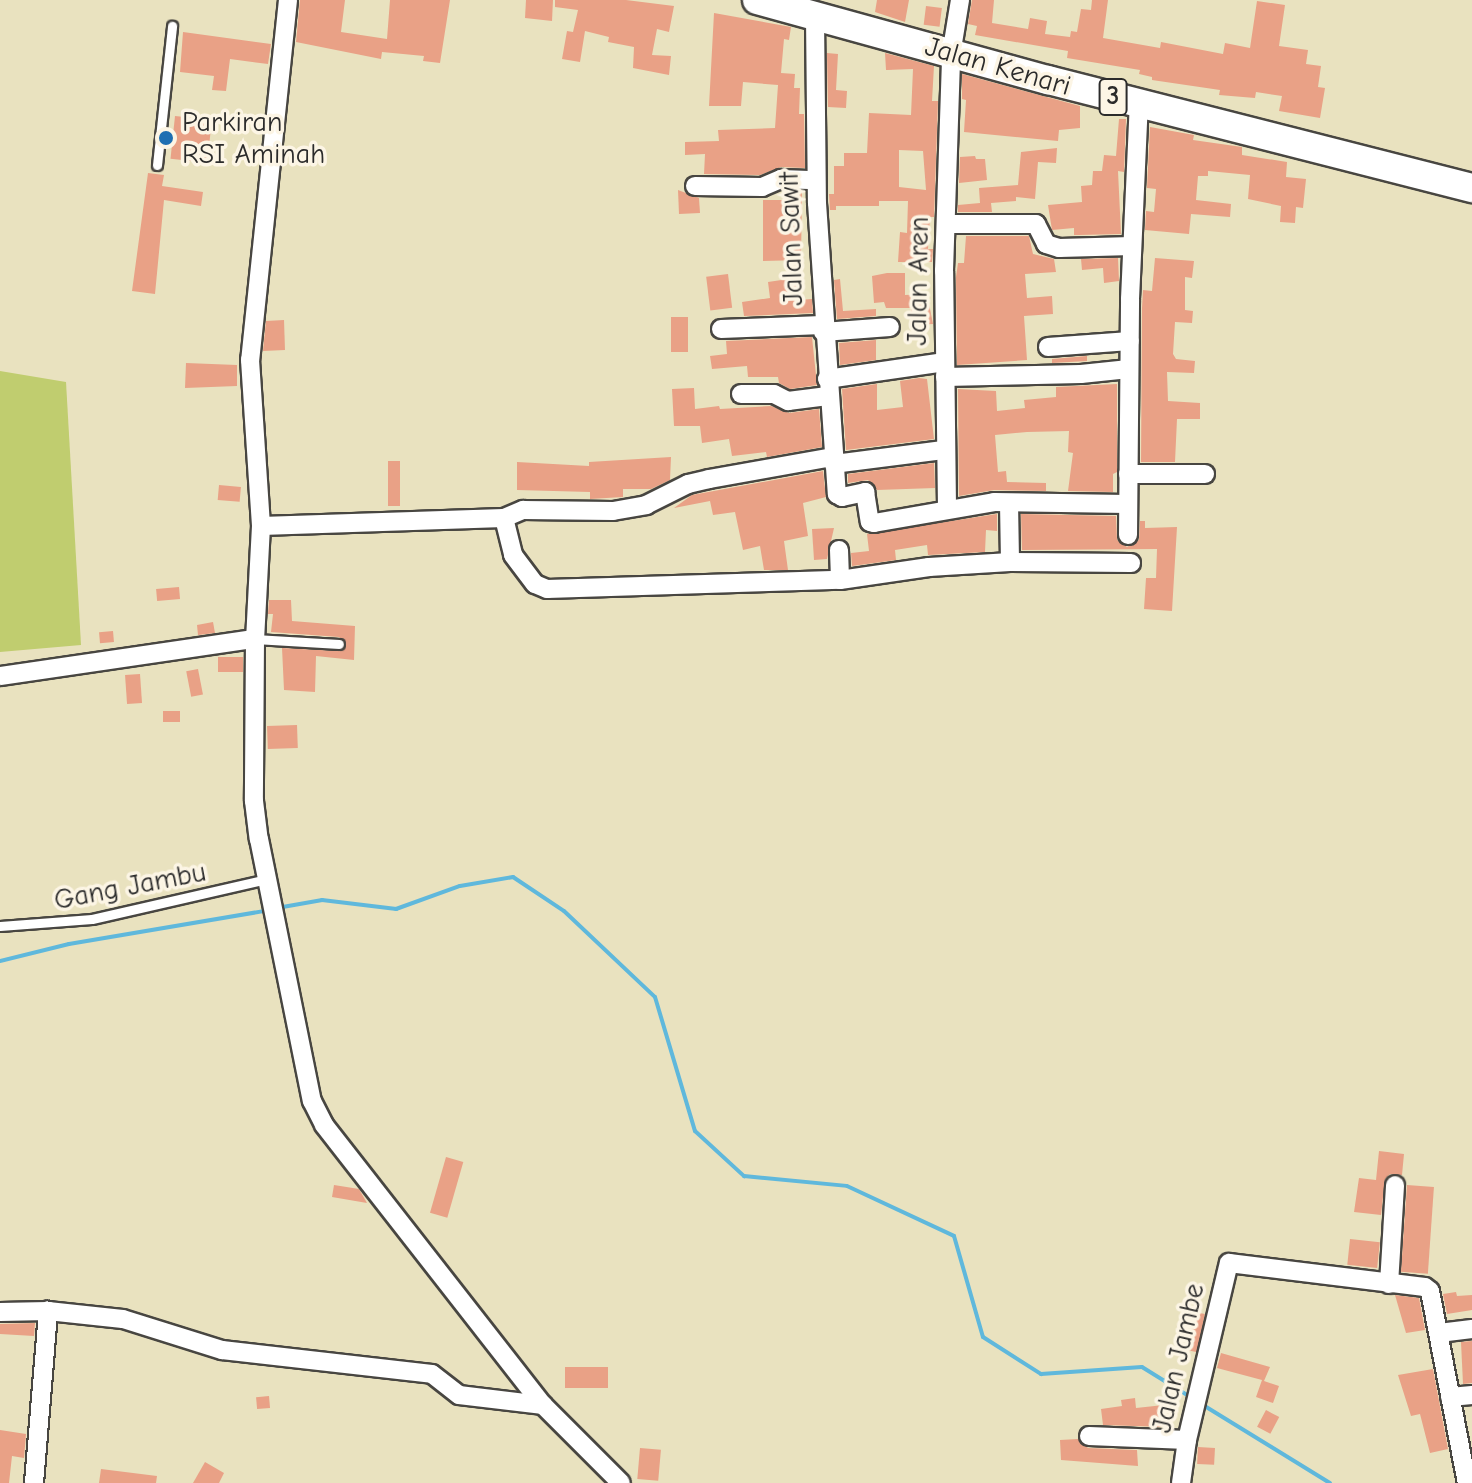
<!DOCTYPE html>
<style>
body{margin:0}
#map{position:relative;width:1472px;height:1483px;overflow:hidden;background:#e9e2bf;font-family:"Comic Neue",sans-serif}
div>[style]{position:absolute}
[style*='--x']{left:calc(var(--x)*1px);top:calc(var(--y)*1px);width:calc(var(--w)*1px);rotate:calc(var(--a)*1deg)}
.green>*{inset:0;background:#c0cd6f}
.stream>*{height:4px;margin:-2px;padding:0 2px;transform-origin:2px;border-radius:2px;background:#5fb8dc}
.building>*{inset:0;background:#e9a186;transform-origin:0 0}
.roads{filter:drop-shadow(2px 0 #484641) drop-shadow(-2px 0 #484641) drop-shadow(0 2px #484641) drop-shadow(0 -2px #484641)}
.service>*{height:9px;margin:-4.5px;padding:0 4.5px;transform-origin:4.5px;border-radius:4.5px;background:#fff}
.minor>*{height:18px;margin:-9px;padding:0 9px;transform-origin:9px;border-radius:9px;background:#fff}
.trunk>*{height:28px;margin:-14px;padding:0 14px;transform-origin:14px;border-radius:14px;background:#fff}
.dots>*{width:22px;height:22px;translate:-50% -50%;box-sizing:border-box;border:4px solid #fcf5e5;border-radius:50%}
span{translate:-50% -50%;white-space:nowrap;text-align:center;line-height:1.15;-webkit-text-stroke:7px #fcf5e5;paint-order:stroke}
.shield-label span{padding:2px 6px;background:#fcf5e5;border:2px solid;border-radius:6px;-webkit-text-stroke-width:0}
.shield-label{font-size:26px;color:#2b2b2b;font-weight:700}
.street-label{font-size:28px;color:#2b2b2b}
.poi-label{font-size:28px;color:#2b2b2b}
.left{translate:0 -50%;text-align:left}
</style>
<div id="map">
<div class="green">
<div style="clip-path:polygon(0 371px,66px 382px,81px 645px,0 652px)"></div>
</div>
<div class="stream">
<div style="--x:277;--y:908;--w:46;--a:-10.1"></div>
<div style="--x:322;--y:900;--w:75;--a:6.9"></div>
<div style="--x:396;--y:909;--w:68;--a:-19.8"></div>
<div style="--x:460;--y:886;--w:54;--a:-9.6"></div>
<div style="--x:513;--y:877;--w:61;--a:33.7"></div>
<div style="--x:564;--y:911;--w:125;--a:43.4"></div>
<div style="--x:655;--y:997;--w:140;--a:73.4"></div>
<div style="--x:695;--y:1131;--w:67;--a:42.6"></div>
<div style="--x:744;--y:1176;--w:103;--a:5.5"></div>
<div style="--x:847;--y:1186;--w:118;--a:25"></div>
<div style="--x:954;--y:1236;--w:105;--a:74"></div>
<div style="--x:983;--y:1337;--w:69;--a:32.5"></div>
<div style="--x:1041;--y:1374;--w:101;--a:-4"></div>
<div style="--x:1142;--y:1367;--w:59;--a:31.8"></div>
<div style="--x:0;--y:961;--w:71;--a:-13.8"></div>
<div style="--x:69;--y:944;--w:203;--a:-9.6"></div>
<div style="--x:1203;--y:1405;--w:149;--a:31.6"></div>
</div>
<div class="building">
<div style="clip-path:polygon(300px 0,345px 0,341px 32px,387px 39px,390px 0,450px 0,440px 63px,423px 61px,424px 56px,382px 52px,381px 59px,296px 42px)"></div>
<div style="clip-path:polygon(526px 0,553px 0,552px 21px,525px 18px)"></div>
<div style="clip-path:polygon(555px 0,626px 0,674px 6px,669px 32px,657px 29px,652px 55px,671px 56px,669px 75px,633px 68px,634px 47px,608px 42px,609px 37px,585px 31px,580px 62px,562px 59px,567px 31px,573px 32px,578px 10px,555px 7px)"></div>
<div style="clip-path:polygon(877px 0,909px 0,905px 22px,875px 12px)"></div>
<div style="clip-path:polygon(972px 0,994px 0,992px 23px,1028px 29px,1030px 18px,1047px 21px,1045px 34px,1070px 37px,1071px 31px,1077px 32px,1081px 9px,1091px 10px,1092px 0,1108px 0,1103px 38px,1160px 48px,1161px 42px,1223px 54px,1225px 43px,1250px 48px,1257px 1px,1285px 5px,1279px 46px,1308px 50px,1306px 64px,1321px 66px,1318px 87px,1325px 88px,1320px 118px,1279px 111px,1282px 96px,1256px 92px,1255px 98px,1219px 95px,1220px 90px,1152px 80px,1152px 77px,1139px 74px,1140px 70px,1067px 58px,1068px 51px,975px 35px,977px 26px,968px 24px)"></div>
<div style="left:926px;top:6px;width:16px;height:19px;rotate:7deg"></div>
<div style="clip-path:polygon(714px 13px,791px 27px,789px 40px,784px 39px,781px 73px,795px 74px,794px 88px,800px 88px,799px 114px,804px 114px,805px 168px,781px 167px,760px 175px,704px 174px,705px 154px,685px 155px,685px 142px,719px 141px,718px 130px,775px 128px,778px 85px,743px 82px,741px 106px,709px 106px)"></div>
<div style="clip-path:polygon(183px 32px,271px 44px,268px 64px,230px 59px,226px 91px,212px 90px,214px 76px,180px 72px)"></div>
<div style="clip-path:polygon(827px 53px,838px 54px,836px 90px,847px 91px,846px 108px,828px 107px)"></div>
<div style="clip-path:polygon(evenodd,885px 53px,934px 66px,932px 101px,938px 101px,934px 217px,930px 217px,928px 249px,933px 249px,932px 262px,898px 262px,900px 232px,907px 233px,908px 201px,879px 201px,879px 206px,836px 206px,836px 210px,830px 210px,829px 194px,834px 194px,834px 166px,844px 166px,844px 153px,867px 153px,869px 113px,911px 115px,913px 69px,886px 70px,885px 53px,899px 150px,923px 151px,926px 190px,899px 187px,899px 150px)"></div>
<div style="clip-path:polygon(962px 74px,1080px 106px,1080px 128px,1059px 130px,1058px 141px,964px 132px,966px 100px,962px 99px)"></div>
<div style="left:175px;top:116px;width:37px;height:43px;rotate:6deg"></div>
<div style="clip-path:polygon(1119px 119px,1126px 119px,1124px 172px,1118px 171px,1121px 234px,1079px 235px,1074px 235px,1074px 228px,1052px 230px,1048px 205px,1082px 202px,1081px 186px,1092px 185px,1093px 171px,1102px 171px,1104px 155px,1116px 156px)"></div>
<div style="clip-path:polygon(1150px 127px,1194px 135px,1193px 140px,1242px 147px,1242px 155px,1287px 162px,1286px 177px,1306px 179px,1303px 208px,1296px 207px,1295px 223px,1280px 222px,1281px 206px,1248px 199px,1250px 175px,1208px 171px,1208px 176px,1198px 176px,1196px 200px,1231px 204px,1230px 217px,1191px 214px,1189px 234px,1145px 230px,1146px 211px,1154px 212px,1156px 189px,1147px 188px)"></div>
<div style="clip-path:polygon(1057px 148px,1056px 163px,1038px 162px,1035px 199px,1016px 197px,1016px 201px,991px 203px,992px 212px,958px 212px,958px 205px,980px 203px,979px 188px,1018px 185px,1021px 152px)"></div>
<div style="clip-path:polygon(975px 156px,976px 159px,985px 159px,987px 180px,959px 183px,960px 157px)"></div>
<div style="clip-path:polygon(148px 173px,164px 175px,162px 186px,203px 192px,201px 206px,164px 200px,155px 294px,132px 291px)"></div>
<div style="clip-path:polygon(678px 190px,699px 198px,700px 213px,679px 214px)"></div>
<div style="clip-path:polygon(792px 191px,802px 192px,801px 260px,763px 261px,763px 200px,792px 200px)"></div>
<div style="clip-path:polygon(966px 236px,1029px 236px,1033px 254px,1054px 259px,1056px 272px,1025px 274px,1027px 298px,1052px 296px,1053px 314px,1024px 316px,1027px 360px,957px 365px,956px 277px,958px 263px,964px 263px)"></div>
<div style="clip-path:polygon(1118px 258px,1119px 281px,1104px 283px,1103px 268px,1082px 270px,1081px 259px)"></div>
<div style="clip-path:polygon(1155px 258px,1194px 261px,1192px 278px,1185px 277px,1185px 310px,1193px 311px,1192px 323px,1175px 322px,1173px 354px,1176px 359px,1195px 361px,1194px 373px,1167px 372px,1168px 401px,1200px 403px,1200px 419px,1177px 419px,1175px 462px,1141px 462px,1142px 308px,1143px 290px,1152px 291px)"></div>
<div style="clip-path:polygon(887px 273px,905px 273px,905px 295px,927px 294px,933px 324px,911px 325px,911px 308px,886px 308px,884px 302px,874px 303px,872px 276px)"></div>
<div style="left:728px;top:274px;width:34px;height:22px;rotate:83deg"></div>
<div style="clip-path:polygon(795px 278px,798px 300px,812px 299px,813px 313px,744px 316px,742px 302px,770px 298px,768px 282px)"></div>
<div style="clip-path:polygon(840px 279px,843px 311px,876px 309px,876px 316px,837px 319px,834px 280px)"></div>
<div style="left:671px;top:317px;width:17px;height:35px"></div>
<div style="clip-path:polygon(284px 320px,285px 350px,263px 351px,266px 321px)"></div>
<div style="clip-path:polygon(812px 337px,817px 385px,790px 389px,779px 383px,778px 377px,748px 377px,747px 366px,712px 369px,710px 356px,727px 354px,726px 341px)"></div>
<div style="clip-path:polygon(876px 340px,876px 360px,840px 365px,839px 343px)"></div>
<div style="clip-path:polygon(1087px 356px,1087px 361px,1052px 363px,1052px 359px)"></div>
<div style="clip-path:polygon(186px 363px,237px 365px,237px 386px,185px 388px)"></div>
<div style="clip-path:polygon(919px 378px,927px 379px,934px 439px,846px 450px,842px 389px,877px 384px,877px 410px,903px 407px,900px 381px)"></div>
<div style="clip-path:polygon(1117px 384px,1117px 472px,1113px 474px,1113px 492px,1068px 491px,1073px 453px,1068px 452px,1069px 431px,1027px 432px,995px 435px,998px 472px,1006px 471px,1007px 482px,1046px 483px,1046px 491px,994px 490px,959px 496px,958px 389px,996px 391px,997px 411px,1025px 408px,1024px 400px,1056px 397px,1056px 387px)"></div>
<div style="clip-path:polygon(694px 388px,695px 409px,719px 406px,720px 409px,771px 406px,789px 413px,819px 409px,822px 447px,767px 457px,766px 452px,732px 456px,729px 439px,702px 443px,700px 426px,674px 426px,672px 389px)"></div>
<div style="clip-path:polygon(671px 457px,670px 480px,651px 489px,623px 489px,623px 497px,590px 499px,590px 492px,517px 490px,517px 462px,589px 466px,589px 462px)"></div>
<div style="left:388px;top:461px;width:12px;height:45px"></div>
<div style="clip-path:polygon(934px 463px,935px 488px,877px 490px,868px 480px,848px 483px,848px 474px)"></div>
<div style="clip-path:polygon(823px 471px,826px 497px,803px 503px,808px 536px,784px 541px,788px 570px,764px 570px,760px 546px,743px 550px,735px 512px,713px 515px,710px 501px,674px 508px,692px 495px)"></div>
<div style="left:219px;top:485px;width:22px;height:15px;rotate:5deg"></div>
<div style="clip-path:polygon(997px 514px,997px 531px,986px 530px,985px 552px,928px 555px,927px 545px,895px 550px,896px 560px,852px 566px,851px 553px,869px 551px,867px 534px)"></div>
<div style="clip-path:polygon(1021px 514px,1116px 516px,1117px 540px,1127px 547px,1139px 540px,1140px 521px,1145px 521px,1145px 528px,1177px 527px,1172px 611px,1144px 609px,1146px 578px,1156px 578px,1157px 549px,1022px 550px)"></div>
<div style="clip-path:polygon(834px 528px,827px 559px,814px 560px,812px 529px)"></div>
<div style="left:179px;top:587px;width:12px;height:23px;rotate:85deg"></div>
<div style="clip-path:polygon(269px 600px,291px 600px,292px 621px,355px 626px,354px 660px,316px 656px,315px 692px,284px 690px,282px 648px,339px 651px,346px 644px,339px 637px,271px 632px,273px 614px,268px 614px)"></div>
<div style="clip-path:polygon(213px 622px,215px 633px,198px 635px,197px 625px)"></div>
<div style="left:113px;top:631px;width:11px;height:14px;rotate:85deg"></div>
<div style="left:243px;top:657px;width:15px;height:25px;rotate:90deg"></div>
<div style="left:198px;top:669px;width:26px;height:12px;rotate:79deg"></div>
<div style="left:140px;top:674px;width:29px;height:15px;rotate:86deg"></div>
<div style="left:180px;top:711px;width:11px;height:17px;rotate:90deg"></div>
<div style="left:297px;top:725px;width:23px;height:30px;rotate:88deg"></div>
<div style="clip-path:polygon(1379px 1151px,1404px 1154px,1402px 1175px,1390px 1174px,1385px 1179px,1381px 1215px,1354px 1212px,1359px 1178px,1376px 1180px)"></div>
<div style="left:446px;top:1157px;width:18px;height:58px;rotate:16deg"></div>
<div style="clip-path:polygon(334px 1185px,359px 1189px,367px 1203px,332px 1197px)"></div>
<div style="left:1407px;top:1185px;width:27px;height:87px;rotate:4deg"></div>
<div style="left:1350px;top:1239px;width:30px;height:26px;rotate:6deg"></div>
<div style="clip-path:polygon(1456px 1292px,1457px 1296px,1472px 1295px,1472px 1310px,1447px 1314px,1443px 1294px)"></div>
<div style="clip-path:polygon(1395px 1295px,1419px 1298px,1425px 1330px,1406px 1333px)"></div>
<div style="left:1195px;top:1312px;width:10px;height:39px;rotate:11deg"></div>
<div style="clip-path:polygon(35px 1323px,34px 1336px,0 1334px,0 1324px)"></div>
<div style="clip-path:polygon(1472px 1341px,1472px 1383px,1463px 1384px,1461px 1342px)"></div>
<div style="clip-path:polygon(1221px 1353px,1270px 1367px,1264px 1381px,1279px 1386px,1273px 1403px,1256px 1397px,1262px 1380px,1217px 1368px)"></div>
<div style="left:565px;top:1367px;width:43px;height:21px"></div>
<div style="clip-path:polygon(1433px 1369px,1448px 1449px,1430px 1453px,1420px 1414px,1411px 1416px,1398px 1375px)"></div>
<div style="left:269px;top:1396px;width:12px;height:13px;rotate:85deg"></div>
<div style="clip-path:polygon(1135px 1398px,1136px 1408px,1164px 1405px,1166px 1427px,1103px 1425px,1101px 1409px,1122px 1406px,1121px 1400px)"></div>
<div style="left:1266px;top:1410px;width:15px;height:19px;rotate:28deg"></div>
<div style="clip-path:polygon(0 1430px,26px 1434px,24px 1458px,12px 1456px,9px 1483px,0 1483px)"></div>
<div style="clip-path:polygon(1078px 1439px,1088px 1448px,1137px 1450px,1138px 1466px,1061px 1460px,1060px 1440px)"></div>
<div style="left:1198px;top:1447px;width:17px;height:17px;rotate:3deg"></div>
<div style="left:640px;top:1448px;width:21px;height:31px;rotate:5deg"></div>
<div style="clip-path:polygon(205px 1462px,224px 1473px,219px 1483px,193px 1483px)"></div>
<div style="clip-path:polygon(101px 1469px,157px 1476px,156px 1483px,99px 1483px)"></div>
</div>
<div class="roads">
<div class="service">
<div style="--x:157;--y:165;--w:140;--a:-83.8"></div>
<div style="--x:255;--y:639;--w:84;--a:3.4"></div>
<div style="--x:0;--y:926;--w:92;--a:-4.4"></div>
<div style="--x:92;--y:919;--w:180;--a:-12.9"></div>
</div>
<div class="minor">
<div style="--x:288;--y:0;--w:362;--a:96"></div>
<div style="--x:250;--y:360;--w:166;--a:86.2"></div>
<div style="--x:261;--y:526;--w:113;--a:93"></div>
<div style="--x:255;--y:639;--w:162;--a:90.4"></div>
<div style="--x:254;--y:801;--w:38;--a:83"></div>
<div style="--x:259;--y:839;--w:267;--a:78.6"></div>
<div style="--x:312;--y:1101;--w:27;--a:63"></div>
<div style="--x:324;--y:1125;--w:355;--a:52"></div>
<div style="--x:543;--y:1405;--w:110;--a:45"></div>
<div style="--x:815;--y:17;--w:186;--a:89.4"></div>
<div style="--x:817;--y:203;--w:292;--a:86.1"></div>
<div style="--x:837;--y:494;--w:6;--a:31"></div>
<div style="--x:842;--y:497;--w:24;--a:-12"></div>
<div style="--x:865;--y:492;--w:30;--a:81"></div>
<div style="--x:870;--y:522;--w:4;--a:14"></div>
<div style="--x:874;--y:523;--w:122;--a:-9.9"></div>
<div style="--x:994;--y:502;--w:133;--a:0.9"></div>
<div style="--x:695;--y:186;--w:67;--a:0.9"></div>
<div style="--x:762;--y:187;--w:21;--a:-23"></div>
<div style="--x:781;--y:179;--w:35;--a:2"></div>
<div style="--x:946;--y:224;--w:90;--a:0"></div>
<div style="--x:1036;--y:224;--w:22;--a:63"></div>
<div style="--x:1046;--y:244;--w:14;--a:17"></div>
<div style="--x:1059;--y:248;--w:73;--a:-1.6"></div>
<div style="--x:721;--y:329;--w:101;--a:-2.3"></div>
<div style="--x:823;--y:332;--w:67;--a:-4.3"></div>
<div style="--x:1048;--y:347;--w:82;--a:-4.2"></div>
<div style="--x:945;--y:377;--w:136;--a:-1.3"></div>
<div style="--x:1081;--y:374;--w:48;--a:-5.9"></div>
<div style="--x:827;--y:379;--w:119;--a:-8.2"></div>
<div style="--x:741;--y:394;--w:33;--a:0"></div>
<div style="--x:774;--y:394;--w:16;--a:27"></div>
<div style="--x:788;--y:401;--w:40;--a:-7.1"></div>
<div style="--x:834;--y:464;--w:111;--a:-7.3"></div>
<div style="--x:1128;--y:474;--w:77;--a:0"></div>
<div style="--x:1009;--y:503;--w:59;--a:89"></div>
<div style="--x:947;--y:507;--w:236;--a:-90.7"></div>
<div style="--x:944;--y:271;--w:216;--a:-88.1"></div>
<div style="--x:951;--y:55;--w:56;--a:-80.7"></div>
<div style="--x:504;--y:518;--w:38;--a:76"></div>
<div style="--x:513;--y:555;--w:36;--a:53"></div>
<div style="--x:535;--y:584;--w:13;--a:23"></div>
<div style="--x:547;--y:589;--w:293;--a:-1.8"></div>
<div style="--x:840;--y:580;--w:90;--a:-8.3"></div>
<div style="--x:929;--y:567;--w:81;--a:-3.5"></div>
<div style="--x:1010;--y:562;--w:121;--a:0.5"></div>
<div style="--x:261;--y:526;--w:243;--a:-1.9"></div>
<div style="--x:504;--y:518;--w:21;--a:-23"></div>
<div style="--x:523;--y:510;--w:90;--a:0.6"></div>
<div style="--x:613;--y:511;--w:34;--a:-10"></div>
<div style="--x:646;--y:505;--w:47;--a:-26.6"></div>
<div style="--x:688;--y:484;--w:22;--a:-13"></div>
<div style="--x:709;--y:479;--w:125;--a:-10.1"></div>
<div style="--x:1128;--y:535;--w:236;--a:-89.5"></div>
<div style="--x:1130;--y:299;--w:195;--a:-87.4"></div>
<div style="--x:839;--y:550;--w:30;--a:88"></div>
<div style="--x:0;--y:676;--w:258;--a:-8.3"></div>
<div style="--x:1389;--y:1284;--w:99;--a:-86.5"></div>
<div style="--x:0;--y:1312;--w:48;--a:-1.2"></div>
<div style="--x:48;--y:1311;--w:75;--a:6.1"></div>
<div style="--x:123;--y:1319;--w:104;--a:17.4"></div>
<div style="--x:222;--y:1350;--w:211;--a:6.5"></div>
<div style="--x:432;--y:1374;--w:34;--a:38"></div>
<div style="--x:459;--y:1395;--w:85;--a:6.8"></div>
<div style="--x:1439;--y:1333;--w:33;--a:-7"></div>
<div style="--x:1450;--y:1397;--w:22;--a:-5"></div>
<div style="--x:1089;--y:1436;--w:98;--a:2.3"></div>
<div style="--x:34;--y:1483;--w:173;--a:-85.3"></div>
<div style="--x:1181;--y:1483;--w:43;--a:-82.1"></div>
<div style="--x:1187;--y:1440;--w:182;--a:-76.7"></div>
<div style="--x:1229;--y:1263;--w:197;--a:7"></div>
<div style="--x:1425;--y:1287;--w:6;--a:39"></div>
<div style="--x:1430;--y:1291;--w:196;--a:79.1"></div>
</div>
<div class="trunk">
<div style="--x:757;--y:0;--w:302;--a:15.4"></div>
<div style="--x:1048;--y:80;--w:438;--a:14.3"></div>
</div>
</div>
<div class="dots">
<div style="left:166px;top:138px;background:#1f6fb2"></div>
</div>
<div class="shield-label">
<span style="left:1113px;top:97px">3</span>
</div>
<div class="street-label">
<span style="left:998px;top:66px;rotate:16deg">Jalan Kenari</span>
<span style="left:791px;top:239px;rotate:-92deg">Jalan Sawit</span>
<span style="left:918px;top:281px;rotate:-89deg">Jalan Aren</span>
<span style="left:130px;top:886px;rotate:-11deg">Gang Jambu</span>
<span style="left:1178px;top:1358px;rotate:-77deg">Jalan Jambe</span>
</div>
<div class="poi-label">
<span class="left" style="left:182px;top:138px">Parkiran<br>RSI Aminah</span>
</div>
</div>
